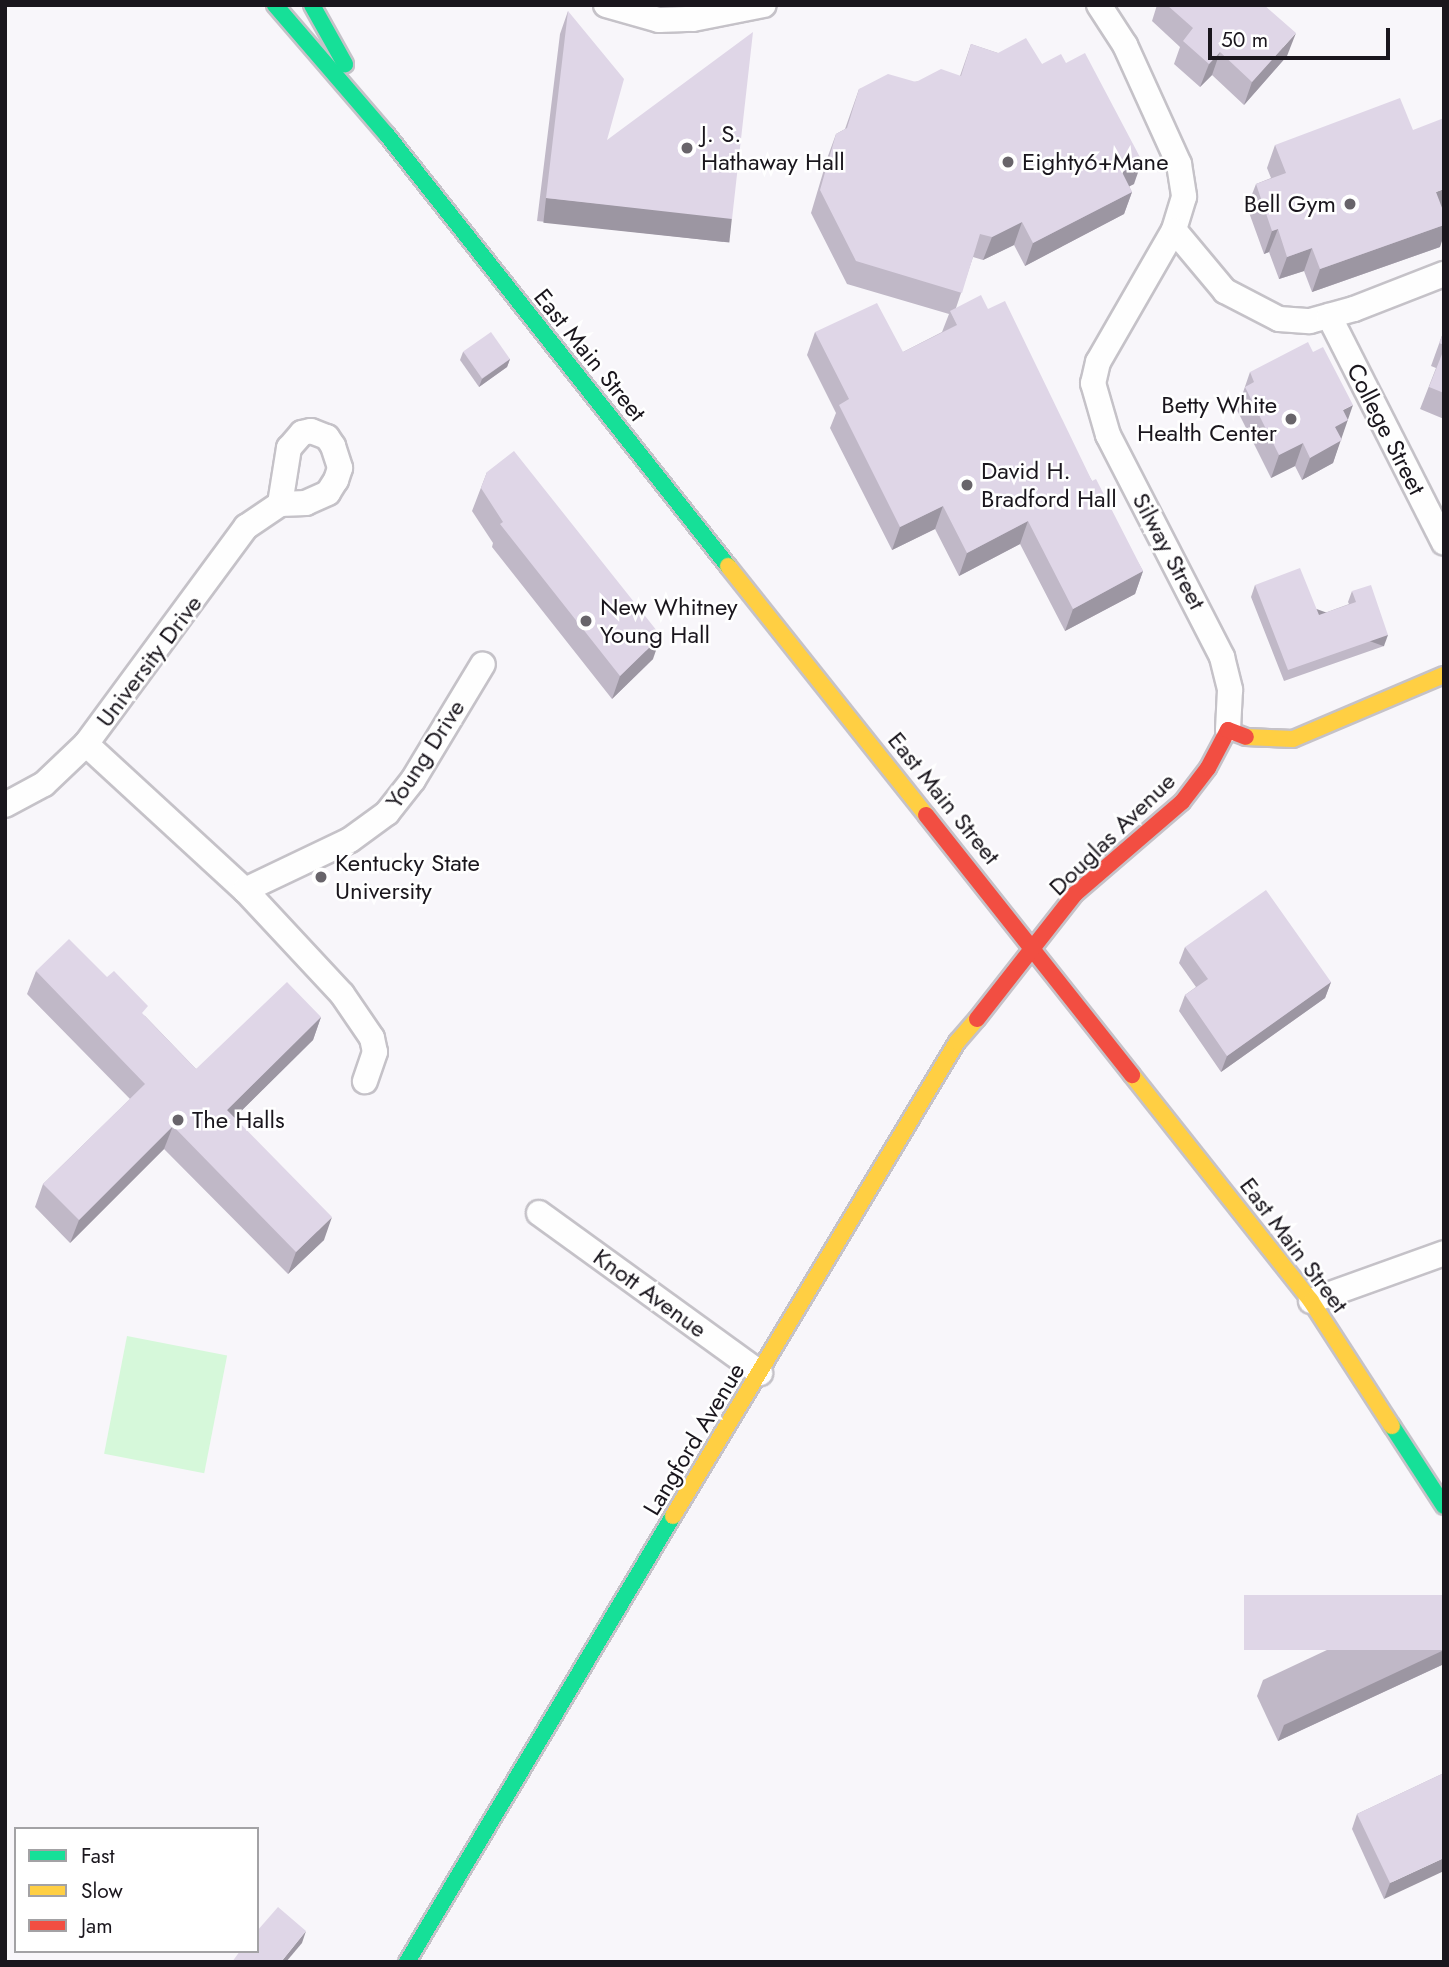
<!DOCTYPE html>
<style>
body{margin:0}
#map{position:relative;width:1449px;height:1967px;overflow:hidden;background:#f8f6fa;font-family:Jost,sans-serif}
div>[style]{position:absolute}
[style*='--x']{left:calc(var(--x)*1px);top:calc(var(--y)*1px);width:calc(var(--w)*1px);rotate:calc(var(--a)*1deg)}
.green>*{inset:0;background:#d6f8da;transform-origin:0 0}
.roads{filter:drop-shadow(2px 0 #c5c2c8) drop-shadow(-2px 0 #c5c2c8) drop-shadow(0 2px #c5c2c8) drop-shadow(0 -2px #c5c2c8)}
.street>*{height:24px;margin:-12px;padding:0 12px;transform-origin:12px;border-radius:12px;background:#fefefe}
.fast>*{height:16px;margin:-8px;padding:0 8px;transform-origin:8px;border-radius:8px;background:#16e098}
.slow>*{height:16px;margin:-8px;padding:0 8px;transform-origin:8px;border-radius:8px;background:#ffcf43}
.jam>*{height:16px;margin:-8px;padding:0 8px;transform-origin:8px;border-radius:8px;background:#f24e42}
.wall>*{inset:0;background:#c0b8c7}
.shaded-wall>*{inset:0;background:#9c96a2;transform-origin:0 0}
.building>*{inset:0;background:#dfd6e7;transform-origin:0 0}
.dots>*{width:19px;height:19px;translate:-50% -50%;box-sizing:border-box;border:4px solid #fff;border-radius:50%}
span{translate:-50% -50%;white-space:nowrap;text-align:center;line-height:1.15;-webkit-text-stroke:5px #fff;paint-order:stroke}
.poi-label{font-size:24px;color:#1a161d}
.left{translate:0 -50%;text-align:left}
.right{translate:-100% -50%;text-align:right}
.street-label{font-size:24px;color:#1a161d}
.frame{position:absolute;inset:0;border:7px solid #1a161d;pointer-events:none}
.legend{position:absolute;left:14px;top:1827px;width:245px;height:126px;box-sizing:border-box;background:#fff;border:2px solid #a3a2a5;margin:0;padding:9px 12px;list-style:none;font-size:21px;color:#1a161d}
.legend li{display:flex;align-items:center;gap:14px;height:35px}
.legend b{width:35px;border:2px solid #a3a2a5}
.scale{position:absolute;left:1208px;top:28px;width:182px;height:32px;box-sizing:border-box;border:4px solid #1a161d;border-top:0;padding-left:9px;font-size:21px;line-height:24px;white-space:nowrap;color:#1a161d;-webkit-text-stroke:5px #fff;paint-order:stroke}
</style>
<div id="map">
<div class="green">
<div style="left:127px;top:1336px;width:102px;height:120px;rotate:11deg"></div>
</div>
<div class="roads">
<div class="street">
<div style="--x:606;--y:5;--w:55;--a:15.8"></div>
<div style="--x:659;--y:20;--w:34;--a:-2"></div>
<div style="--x:693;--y:19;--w:72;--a:-11.2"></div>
<div style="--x:1099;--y:5;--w:48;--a:57"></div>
<div style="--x:1125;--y:45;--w:131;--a:65.6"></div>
<div style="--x:1179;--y:164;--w:33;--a:81"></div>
<div style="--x:1184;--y:197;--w:34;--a:107"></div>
<div style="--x:1174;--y:230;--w:80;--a:50.1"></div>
<div style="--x:1225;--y:291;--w:61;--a:27.4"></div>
<div style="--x:1279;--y:319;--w:31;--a:4"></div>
<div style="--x:1310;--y:321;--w:46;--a:-15.3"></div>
<div style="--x:1354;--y:309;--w:97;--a:-21.3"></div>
<div style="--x:1174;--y:230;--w:152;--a:119.9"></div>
<div style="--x:1098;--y:362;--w:22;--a:103"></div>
<div style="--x:1093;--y:383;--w:54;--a:73.9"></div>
<div style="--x:1108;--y:435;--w:250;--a:62.8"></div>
<div style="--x:1222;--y:657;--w:34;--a:76"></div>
<div style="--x:1230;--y:690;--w:40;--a:92.9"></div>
<div style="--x:1329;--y:316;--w:254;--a:63.1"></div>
<div style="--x:311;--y:431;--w:17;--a:21"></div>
<div style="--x:327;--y:437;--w:11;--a:56"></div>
<div style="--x:333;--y:446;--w:23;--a:72"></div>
<div style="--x:340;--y:468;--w:13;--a:108"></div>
<div style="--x:336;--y:480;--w:15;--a:122"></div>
<div style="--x:328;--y:493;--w:24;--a:156"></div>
<div style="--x:306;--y:503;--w:26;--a:178"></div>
<div style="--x:280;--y:504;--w:57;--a:-80.9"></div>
<div style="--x:289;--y:448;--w:20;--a:-49"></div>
<div style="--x:302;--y:433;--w:9;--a:-13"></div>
<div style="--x:86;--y:744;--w:216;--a:42.6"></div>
<div style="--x:245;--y:890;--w:142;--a:47"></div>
<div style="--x:342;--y:994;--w:53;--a:55.7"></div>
<div style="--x:372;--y:1038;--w:14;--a:78"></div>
<div style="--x:375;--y:1052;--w:31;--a:109"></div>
<div style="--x:5;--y:805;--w:44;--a:-28.3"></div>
<div style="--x:44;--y:784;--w:58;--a:-43.6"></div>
<div style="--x:86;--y:744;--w:270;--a:-53.6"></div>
<div style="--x:246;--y:527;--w:41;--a:-34.1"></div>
<div style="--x:245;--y:890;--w:116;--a:-25.5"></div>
<div style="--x:350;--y:840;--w:46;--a:-36.1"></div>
<div style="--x:387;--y:813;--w:42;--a:-51.8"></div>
<div style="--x:413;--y:780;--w:135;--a:-58.9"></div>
<div style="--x:539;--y:1213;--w:273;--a:35.9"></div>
<div style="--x:1311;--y:1301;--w:141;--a:-19.8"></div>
</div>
<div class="fast">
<div style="--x:275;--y:5;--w:172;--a:49.3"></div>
<div style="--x:387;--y:135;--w:550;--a:51.65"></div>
<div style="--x:312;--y:5;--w:68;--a:60.8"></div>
<div style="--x:1392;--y:1426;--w:95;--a:57"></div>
<div style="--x:407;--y:1962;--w:519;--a:-59.19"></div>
</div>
<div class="slow">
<div style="--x:728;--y:566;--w:318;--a:51.5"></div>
<div style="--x:1246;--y:737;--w:47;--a:2.4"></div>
<div style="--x:1293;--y:739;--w:164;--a:-23"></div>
<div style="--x:1132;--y:1075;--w:288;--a:51.6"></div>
<div style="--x:1311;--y:1301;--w:149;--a:57.1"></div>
<div style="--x:673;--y:1516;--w:553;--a:-59.07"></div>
<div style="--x:957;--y:1042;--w:30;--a:-49"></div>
</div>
<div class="jam">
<div style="--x:926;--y:815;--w:332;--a:51.6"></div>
<div style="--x:977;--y:1019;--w:159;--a:-51.9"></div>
<div style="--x:1075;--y:894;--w:141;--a:-40.7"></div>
<div style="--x:1182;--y:802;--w:43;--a:-52.6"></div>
<div style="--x:1208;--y:768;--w:43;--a:-62.2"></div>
<div style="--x:1228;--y:730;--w:19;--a:21"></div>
</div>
</div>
<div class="wall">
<div style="clip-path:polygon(1157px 5px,1264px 5px,1287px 56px,1244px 105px,1212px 75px,1200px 87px,1174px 64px,1180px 47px,1152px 21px)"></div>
<div style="clip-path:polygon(568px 11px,607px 140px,724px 242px,537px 221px,560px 34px)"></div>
<div style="clip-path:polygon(971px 44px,998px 53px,1042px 64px,1134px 184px,1129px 186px,1132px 192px,1124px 214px,1025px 266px,1014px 245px,983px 260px,973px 257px,956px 308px,988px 309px,1092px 481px,1143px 571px,1135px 594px,1065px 631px,1020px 544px,959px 576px,935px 529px,892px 550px,830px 428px,836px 413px,807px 355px,815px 332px,903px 352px,942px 332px,949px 314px,847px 284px,811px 213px,828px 156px,836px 134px,845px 129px,859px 89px,960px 76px)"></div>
<div style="clip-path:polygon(1275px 145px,1443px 210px,1440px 247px,1312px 292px,1304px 271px,1279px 279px,1269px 252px,1264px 254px,1247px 207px,1256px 184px,1271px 178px,1267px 168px)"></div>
<div style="clip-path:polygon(1444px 330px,1444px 419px,1420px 409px,1436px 368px,1431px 366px)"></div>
<div style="clip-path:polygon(463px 352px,510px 359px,507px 367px,479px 387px,460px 360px)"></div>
<div style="clip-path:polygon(1250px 372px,1347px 419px,1333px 463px,1302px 480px,1295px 466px,1271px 478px,1237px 410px)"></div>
<div style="clip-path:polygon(487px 472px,653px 659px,612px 699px,492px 547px,493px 543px,472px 511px)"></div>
<div style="clip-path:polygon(1255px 585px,1319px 615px,1349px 604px,1348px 602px,1352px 591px,1384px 646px,1284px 681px,1251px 597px)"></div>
<div style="clip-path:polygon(1185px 947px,1331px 982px,1325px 998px,1221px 1072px,1179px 1011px,1185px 995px,1196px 987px,1179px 963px)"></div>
<div style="clip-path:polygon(36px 971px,145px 1016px,196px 1069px,321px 1017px,313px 1040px,234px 1118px,324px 1240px,288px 1274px,164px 1149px,70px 1243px,35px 1207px,43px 1184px,130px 1099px,27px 994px)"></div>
<div style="clip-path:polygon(1444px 1595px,1444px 1664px,1278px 1741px,1257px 1696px,1263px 1680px)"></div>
<div style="clip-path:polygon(1444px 1773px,1384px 1899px,1352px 1829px,1357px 1814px)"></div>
</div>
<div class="shaded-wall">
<div style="clip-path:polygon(1296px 33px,1287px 56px,1244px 105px,1252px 82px)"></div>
<div style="clip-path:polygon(1220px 52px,1212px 75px,1200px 87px,1209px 64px)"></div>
<div style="clip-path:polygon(1142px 161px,1134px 184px,1113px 195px,1122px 172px)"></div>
<div style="clip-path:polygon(1444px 189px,1444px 209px,1428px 215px,1436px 192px)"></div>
<div style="clip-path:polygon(1132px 192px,1124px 214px,1025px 266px,1033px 243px)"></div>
<div style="left:546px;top:198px;width:187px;height:25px;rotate:6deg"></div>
<div style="clip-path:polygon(1022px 222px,1014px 245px,983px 260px,992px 237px)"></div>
<div style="clip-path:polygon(1444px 225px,1444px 235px,1440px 247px,1312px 292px,1320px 269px)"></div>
<div style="clip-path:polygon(1278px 229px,1269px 252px,1264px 254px,1272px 231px)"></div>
<div style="clip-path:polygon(1312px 248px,1304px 271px,1279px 279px,1287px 257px)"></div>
<div style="clip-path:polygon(510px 359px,507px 367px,479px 387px,482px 379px)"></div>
<div style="clip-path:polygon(1353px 405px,1333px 463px,1302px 480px,1310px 458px,1335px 427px,1343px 410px)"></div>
<div style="clip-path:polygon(1303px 443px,1295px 466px,1271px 478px,1279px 455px)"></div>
<div style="clip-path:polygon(943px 506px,935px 529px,892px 550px,900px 527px)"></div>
<div style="clip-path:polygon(1028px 521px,1020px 544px,959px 576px,967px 553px)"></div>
<div style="clip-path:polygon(1143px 571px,1135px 594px,1065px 631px,1073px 609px)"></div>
<div style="left:1388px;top:635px;width:12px;height:106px;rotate:110deg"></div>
<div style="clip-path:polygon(661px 636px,653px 659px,612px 699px,620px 676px)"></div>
<div style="clip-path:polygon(1331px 982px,1325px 998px,1221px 1072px,1227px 1056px)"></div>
<div style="clip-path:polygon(321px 1017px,313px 1040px,219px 1133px,227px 1110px)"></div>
<div style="clip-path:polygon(173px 1126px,164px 1149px,70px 1243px,79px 1220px)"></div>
<div style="clip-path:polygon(332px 1217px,324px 1240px,288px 1274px,296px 1252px)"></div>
<div style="clip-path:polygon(1444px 1650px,1444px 1664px,1278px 1741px,1284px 1725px)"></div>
<div style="clip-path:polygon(1444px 1858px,1444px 1871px,1384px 1899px,1390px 1883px)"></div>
<div style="clip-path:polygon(306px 1931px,302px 1943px,286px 1962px,281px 1962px)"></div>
</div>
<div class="building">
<div style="clip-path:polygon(1167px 5px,1264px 5px,1296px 33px,1252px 82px,1220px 52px,1209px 64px,1183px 41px,1193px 28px)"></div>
<div style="clip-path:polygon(568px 11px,624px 79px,607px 140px,753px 32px,732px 219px,546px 198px)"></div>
<div style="clip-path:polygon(1026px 38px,1042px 64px,1061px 54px,1066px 63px,1085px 53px,1142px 161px,1122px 172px,1132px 192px,1033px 243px,1022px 222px,992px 237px,980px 234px,962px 293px,856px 261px,820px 190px,836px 134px,847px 128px,859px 89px,888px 74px,916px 82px,941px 69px,961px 76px,971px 44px,998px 53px)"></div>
<div style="clip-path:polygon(1400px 98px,1413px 130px,1444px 118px,1444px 189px,1436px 192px,1444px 213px,1444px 225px,1320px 269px,1312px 248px,1287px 257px,1278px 229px,1272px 231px,1256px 184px,1286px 173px,1275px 145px)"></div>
<div style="clip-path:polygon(981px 295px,988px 309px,1005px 301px,1092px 481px,1096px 479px,1143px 571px,1073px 609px,1028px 521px,967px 553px,943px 506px,900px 527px,839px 405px,849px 399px,815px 332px,877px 303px,903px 352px,957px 325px,950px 311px)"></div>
<div style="clip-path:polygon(1444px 331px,1444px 345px,1439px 343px)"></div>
<div style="left:491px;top:332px;width:33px;height:34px;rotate:55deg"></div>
<div style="clip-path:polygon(1308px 342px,1313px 352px,1323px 347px,1353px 405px,1343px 410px,1348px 420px,1335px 427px,1342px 440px,1310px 458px,1303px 443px,1279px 455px,1245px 387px,1254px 382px,1250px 372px)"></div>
<div style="clip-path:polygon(1444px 349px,1444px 393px,1429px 387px)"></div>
<div style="clip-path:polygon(514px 451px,661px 636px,620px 676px,500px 524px,503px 522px,481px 488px,487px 472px)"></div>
<div style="clip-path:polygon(1300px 568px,1319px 615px,1356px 602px,1352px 591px,1371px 585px,1388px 635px,1288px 670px,1255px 585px)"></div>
<div style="clip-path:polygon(1266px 890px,1331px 982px,1227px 1056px,1185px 995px,1208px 979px,1185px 947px)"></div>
<div style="clip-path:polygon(69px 939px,107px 977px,114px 971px,148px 1006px,142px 1013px,196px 1069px,287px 982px,321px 1017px,227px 1110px,332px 1217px,296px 1252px,173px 1126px,79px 1220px,43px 1184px,145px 1084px,36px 971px)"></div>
<div style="left:1444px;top:1595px;width:55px;height:200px;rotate:90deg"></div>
<div style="clip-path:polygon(1444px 1773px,1444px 1858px,1390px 1883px,1357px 1814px)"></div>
<div style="clip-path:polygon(278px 1907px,306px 1931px,281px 1962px,232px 1962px,240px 1951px,257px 1951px,257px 1931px)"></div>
</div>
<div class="dots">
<div style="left:687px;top:148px;background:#68646a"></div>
<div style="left:1008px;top:162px;background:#68646a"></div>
<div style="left:1350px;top:204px;background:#68646a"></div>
<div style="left:1291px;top:419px;background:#68646a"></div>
<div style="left:967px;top:485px;background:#68646a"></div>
<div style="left:586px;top:621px;background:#68646a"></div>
<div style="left:321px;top:877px;background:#68646a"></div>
<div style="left:178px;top:1120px;background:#68646a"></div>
</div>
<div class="poi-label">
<span class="left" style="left:701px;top:148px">J. S.<br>Hathaway Hall</span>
<span class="left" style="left:1022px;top:162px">Eighty6+Mane</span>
<span class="right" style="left:1336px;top:204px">Bell Gym</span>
<span class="right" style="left:1277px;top:419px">Betty White<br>Health Center</span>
<span class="left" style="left:981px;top:485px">David H.<br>Bradford Hall</span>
<span class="left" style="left:600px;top:621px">New Whitney<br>Young Hall</span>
<span class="left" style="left:335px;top:877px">Kentucky State<br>University</span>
<span class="left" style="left:192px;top:1120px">The Halls</span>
</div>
<div class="street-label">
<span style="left:590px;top:355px;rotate:51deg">East Main Street</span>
<span style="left:1386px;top:429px;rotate:63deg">College Street</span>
<span style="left:1169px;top:551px;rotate:62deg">Silway Street</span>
<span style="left:149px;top:661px;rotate:-53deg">University Drive</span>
<span style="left:425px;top:754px;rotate:-57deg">Young Drive</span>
<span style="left:944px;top:798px;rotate:51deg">East Main Street</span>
<span style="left:1112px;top:834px;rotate:-44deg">Douglas Avenue</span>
<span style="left:1294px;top:1245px;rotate:53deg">East Main Street</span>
<span style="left:650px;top:1293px;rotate:36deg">Knott Avenue</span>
<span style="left:694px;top:1439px;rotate:-59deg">Langford Avenue</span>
</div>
<div class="frame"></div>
<ul class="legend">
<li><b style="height:9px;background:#16e098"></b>Fast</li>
<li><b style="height:9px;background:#ffcf43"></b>Slow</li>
<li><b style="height:9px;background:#f24e42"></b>Jam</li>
</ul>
<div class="scale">50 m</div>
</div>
